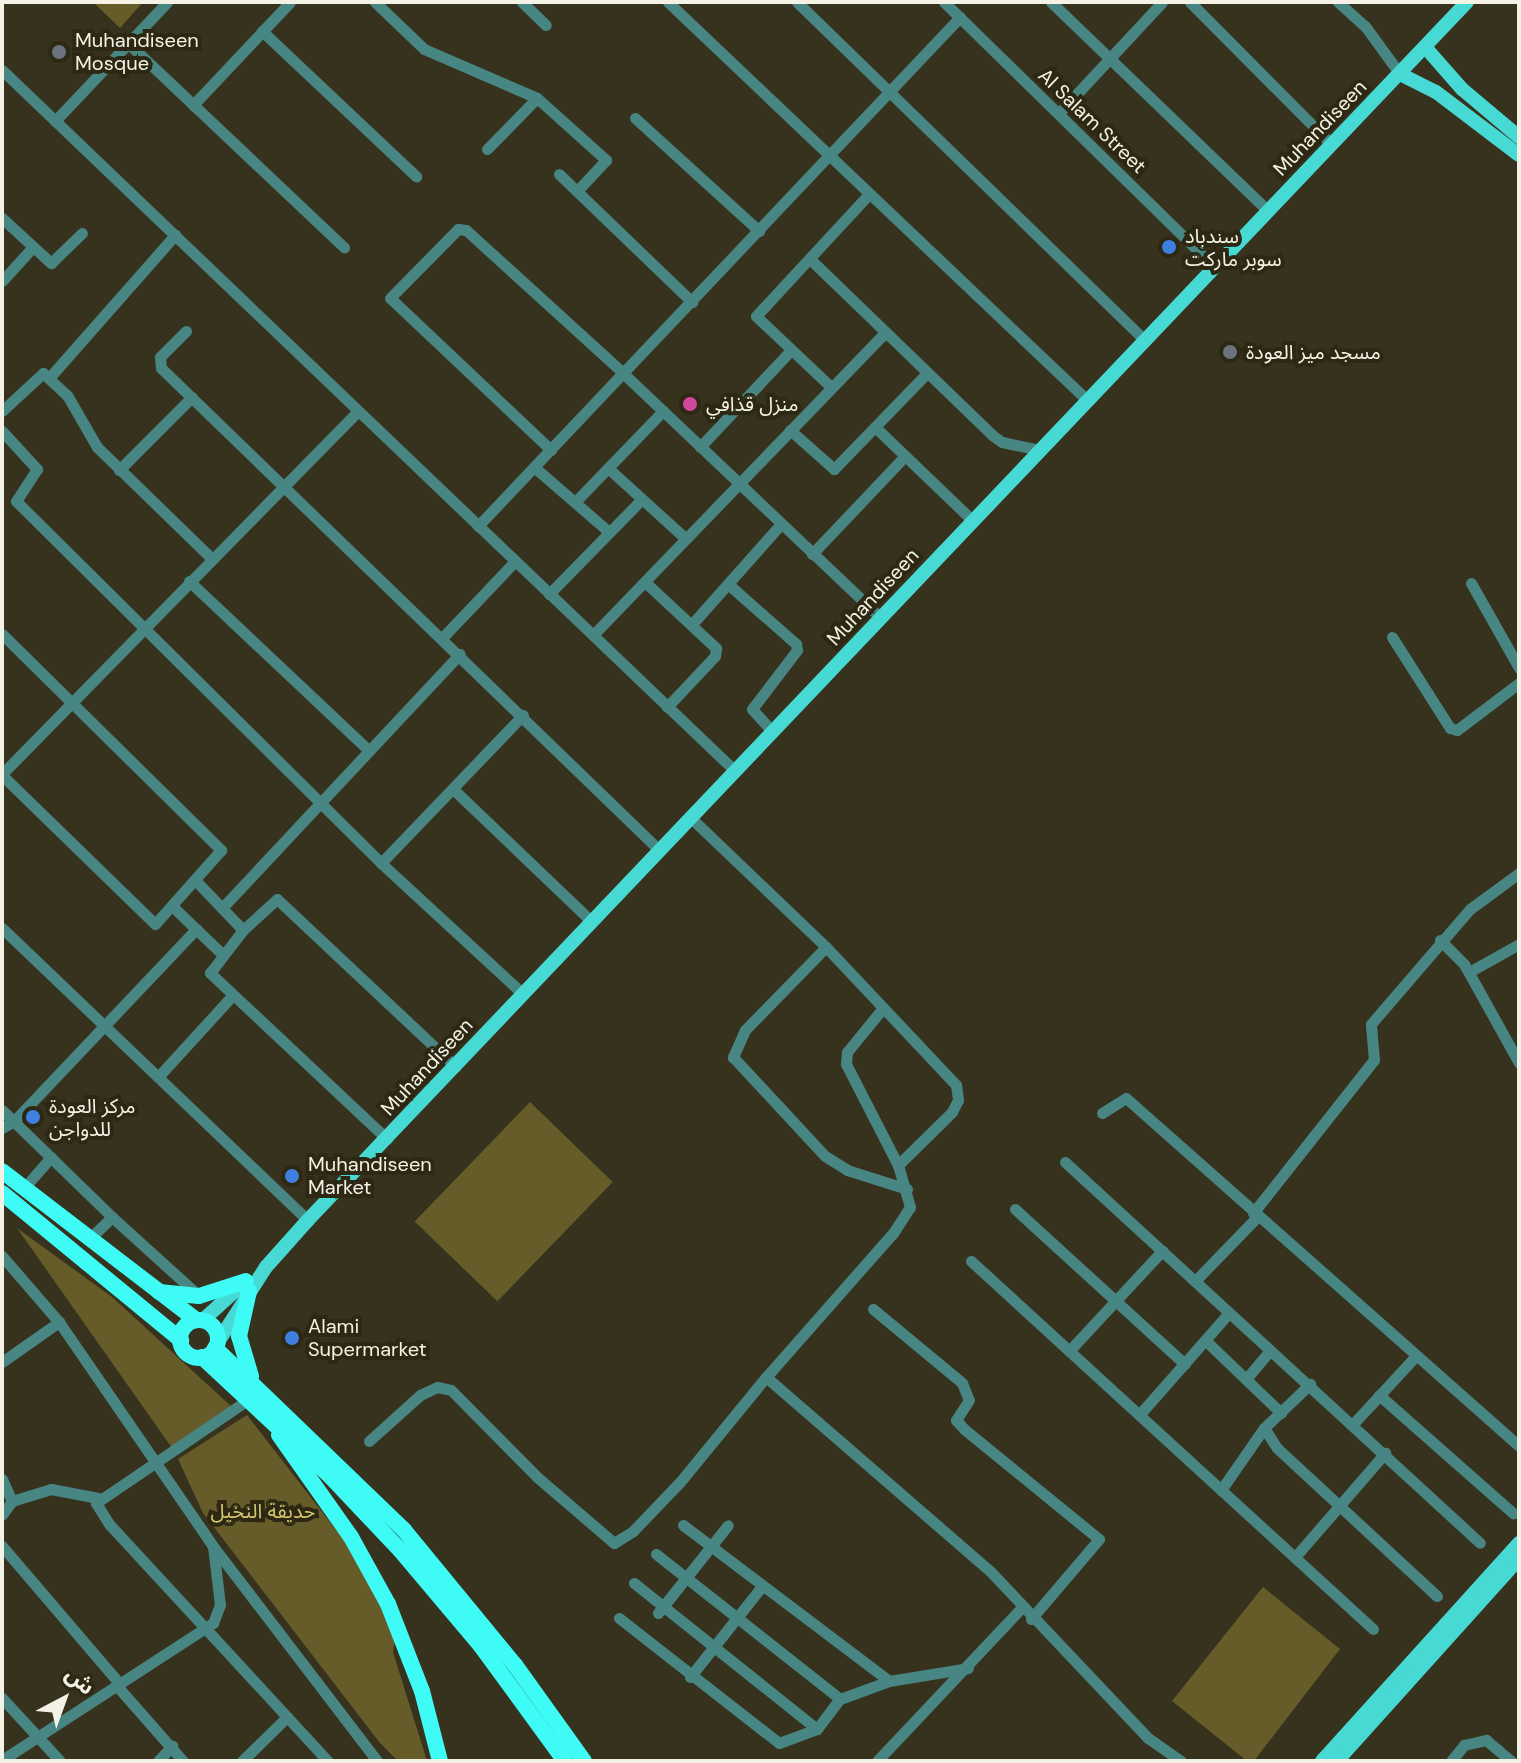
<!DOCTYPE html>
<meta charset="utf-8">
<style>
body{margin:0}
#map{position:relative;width:1521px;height:1763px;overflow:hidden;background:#37321d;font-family:"DM Sans","Noto Sans Arabic",sans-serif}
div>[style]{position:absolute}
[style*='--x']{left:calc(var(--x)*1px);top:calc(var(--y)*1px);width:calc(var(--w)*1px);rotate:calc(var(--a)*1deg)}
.green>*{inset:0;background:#655c2a;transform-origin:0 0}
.minor>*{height:11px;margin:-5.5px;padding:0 5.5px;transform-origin:5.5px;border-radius:5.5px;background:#488684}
.major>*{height:14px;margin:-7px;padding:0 7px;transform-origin:7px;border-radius:7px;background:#47dad5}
.highway>*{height:16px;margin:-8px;padding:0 8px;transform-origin:8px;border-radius:8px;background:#3efbf5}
.highway>.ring{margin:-8px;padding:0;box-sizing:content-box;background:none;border:16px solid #3efbf5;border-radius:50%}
.dots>*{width:22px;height:22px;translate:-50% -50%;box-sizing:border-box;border:4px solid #2d2813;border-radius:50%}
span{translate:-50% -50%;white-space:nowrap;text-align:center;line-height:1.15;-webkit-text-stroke:8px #2d2813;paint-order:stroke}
.poi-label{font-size:20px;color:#f4f2e5}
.left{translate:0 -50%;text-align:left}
.street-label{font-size:20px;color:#f4f2e5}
.park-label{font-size:20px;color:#d8c66c}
.frame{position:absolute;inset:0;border:4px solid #f4f2e5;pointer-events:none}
.north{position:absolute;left:24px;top:1659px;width:80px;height:80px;-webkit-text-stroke:6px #2d2813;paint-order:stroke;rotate:41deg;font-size:22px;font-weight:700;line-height:32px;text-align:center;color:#f4f2e5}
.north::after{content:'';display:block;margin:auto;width:28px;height:36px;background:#f4f2e5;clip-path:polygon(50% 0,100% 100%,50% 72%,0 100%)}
</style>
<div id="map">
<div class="green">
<div style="clip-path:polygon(93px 2px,143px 2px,120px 28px)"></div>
<div style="left:530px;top:1102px;width:115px;height:166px;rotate:44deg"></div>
<div style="clip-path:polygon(17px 1228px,112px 1297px,232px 1407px,172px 1448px)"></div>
<div style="clip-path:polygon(247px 1415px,350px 1548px,396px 1634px,393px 1652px,427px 1761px,398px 1761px,380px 1743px,203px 1513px,178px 1459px)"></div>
<div style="clip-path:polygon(1263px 1587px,1340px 1649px,1254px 1761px,1247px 1761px,1172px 1701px)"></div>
</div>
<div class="minor">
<div style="--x:375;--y:2;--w:68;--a:43.8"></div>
<div style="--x:424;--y:49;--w:123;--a:23.4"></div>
<div style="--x:522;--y:2;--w:33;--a:44"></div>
<div style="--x:668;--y:2;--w:578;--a:43.53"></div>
<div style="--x:797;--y:2;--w:486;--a:44.2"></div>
<div style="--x:944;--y:2;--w:379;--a:44.4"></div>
<div style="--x:1051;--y:2;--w:301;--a:43.9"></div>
<div style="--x:1190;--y:2;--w:200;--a:45.2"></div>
<div style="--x:1338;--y:2;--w:36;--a:42"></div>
<div style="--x:1365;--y:26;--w:59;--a:53.9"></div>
<div style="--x:262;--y:31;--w:212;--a:43.3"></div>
<div style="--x:129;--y:44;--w:296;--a:43.4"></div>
<div style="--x:2;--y:70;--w:1013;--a:43.72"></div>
<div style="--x:193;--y:105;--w:141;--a:-46.7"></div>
<div style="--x:1059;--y:113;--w:151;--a:-47.1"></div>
<div style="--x:635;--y:118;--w:168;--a:42.3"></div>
<div style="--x:55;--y:121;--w:163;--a:-46.7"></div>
<div style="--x:487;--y:149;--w:71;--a:-45.6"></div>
<div style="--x:537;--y:98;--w:93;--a:41.9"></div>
<div style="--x:606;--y:160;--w:42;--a:133.1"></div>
<div style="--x:559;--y:174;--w:185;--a:43.9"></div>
<div style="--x:2;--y:218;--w:67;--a:42.6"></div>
<div style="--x:51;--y:263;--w:43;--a:-44.1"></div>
<div style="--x:811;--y:260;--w:252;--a:44"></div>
<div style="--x:992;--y:435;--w:12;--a:35"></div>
<div style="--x:1002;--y:442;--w:39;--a:12"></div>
<div style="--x:2;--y:281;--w:45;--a:-47.7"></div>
<div style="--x:186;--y:331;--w:37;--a:135"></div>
<div style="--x:160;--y:357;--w:11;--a:85"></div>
<div style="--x:161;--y:368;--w:693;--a:44.06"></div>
<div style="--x:49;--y:378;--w:191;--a:-48.6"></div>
<div style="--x:831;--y:387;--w:103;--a:-136.6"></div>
<div style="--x:756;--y:316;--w:166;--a:-47.2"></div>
<div style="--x:2;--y:411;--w:56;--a:-42.8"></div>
<div style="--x:43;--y:373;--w:33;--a:43"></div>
<div style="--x:67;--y:395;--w:60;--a:60"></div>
<div style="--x:97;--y:447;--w:161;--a:44.2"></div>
<div style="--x:875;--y:427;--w:134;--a:43.8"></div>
<div style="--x:790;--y:430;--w:59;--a:41.6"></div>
<div style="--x:834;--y:469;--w:134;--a:-45.9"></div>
<div style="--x:2;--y:431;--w:52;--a:47.4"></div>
<div style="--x:37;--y:469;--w:38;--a:123"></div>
<div style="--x:16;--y:501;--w:514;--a:44.76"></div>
<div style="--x:381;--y:863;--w:193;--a:42.7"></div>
<div style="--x:700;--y:447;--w:133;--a:-46.8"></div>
<div style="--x:551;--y:450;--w:221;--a:-136.6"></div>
<div style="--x:390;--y:298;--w:97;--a:-45.4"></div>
<div style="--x:458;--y:229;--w:8;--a:7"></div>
<div style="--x:466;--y:230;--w:214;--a:42.3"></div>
<div style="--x:624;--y:374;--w:354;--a:43.5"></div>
<div style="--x:534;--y:467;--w:99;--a:40.9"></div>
<div style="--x:608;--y:468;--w:105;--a:42.3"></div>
<div style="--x:119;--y:470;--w:103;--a:-45"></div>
<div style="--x:577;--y:500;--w:124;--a:-46"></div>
<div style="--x:478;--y:526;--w:701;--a:-46.56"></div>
<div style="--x:812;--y:554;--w:135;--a:-46.5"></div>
<div style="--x:189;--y:581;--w:245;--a:43.3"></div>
<div style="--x:646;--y:583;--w:96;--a:42.9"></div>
<div style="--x:716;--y:648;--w:8;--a:97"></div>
<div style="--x:715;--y:656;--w:70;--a:133.3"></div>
<div style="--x:1471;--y:583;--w:98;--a:60.5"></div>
<div style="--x:728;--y:584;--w:91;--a:41.4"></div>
<div style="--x:796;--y:644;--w:6;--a:81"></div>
<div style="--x:797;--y:650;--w:74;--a:127.3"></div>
<div style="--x:752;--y:709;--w:30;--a:48"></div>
<div style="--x:549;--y:594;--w:132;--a:-45.6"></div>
<div style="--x:693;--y:623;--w:131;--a:-48.4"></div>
<div style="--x:2;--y:634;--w:308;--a:44.6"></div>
<div style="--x:221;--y:850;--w:99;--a:131.7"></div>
<div style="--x:155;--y:924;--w:214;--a:-135.8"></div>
<div style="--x:593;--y:635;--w:420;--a:-46"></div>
<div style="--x:443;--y:637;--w:105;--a:-46.5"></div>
<div style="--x:1392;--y:637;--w:108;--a:57.5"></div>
<div style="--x:1450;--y:728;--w:7;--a:16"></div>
<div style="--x:1457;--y:730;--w:78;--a:-37.2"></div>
<div style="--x:2;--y:774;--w:508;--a:-45.56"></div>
<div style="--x:453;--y:789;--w:191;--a:43.7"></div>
<div style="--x:690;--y:817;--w:188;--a:43.7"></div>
<div style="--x:826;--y:947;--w:190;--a:46.7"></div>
<div style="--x:956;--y:1085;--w:15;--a:82"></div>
<div style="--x:958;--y:1100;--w:13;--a:117"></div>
<div style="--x:952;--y:1112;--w:76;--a:135.5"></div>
<div style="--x:381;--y:863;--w:205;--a:-46.2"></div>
<div style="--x:196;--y:881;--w:68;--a:46.2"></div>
<div style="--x:172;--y:906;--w:69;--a:43.8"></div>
<div style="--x:222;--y:908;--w:348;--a:-46.9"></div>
<div style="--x:2;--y:928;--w:423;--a:43.7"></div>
<div style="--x:1440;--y:940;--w:34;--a:45"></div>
<div style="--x:1464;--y:964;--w:113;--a:60.9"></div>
<div style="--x:826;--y:947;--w:116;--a:134.3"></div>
<div style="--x:745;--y:1030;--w:30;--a:114"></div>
<div style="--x:733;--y:1057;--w:135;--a:47.1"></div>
<div style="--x:825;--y:1156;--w:26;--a:32"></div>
<div style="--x:847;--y:1170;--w:63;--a:17.6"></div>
<div style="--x:1469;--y:972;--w:57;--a:-29.2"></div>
<div style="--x:883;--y:1008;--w:57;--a:129.3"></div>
<div style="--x:847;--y:1052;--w:12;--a:95"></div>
<div style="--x:846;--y:1064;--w:114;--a:62.8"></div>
<div style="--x:898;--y:1165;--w:44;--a:74.1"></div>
<div style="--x:910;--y:1207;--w:31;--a:123"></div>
<div style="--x:893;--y:1233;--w:192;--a:131.4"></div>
<div style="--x:766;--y:1377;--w:296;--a:40.9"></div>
<div style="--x:990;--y:1571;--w:230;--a:46.6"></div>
<div style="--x:1148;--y:1738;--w:40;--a:34.9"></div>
<div style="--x:158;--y:1077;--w:111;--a:-47.6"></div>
<div style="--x:2;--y:1110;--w:153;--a:44.2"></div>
<div style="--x:112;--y:1217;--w:32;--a:136"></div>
<div style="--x:1102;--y:1113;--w:28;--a:-32"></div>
<div style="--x:1126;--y:1098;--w:525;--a:41.52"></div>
<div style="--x:2;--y:1128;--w:14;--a:-30"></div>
<div style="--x:14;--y:1121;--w:265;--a:-46.5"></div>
<div style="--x:387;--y:1139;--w:243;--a:-136.8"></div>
<div style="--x:210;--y:973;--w:54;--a:-52.5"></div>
<div style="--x:243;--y:930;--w:46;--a:-42.4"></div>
<div style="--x:277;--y:899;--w:245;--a:43.2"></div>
<div style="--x:1065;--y:1162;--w:563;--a:42.55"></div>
<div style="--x:24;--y:1188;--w:41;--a:-48.9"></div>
<div style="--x:1015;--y:1209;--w:230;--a:42.4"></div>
<div style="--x:1253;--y:1213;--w:195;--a:-51.7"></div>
<div style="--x:1374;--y:1060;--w:36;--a:-95"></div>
<div style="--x:1371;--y:1024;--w:152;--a:-49.3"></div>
<div style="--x:1470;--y:909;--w:61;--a:-36.3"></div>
<div style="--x:112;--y:1217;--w:118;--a:42.2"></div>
<div style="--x:2;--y:1256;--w:87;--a:49.2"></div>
<div style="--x:59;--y:1322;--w:270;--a:55.5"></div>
<div style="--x:212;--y:1545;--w:272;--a:52.6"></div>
<div style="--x:971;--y:1261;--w:545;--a:42.47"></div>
<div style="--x:1195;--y:1281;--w:89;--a:-45.9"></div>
<div style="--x:873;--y:1309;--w:116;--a:39.7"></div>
<div style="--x:962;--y:1383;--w:18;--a:68"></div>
<div style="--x:969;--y:1400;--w:24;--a:123"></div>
<div style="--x:956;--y:1420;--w:12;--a:48"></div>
<div style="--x:964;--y:1429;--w:174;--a:39.2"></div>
<div style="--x:1099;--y:1539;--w:105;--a:130.4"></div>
<div style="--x:1206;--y:1341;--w:104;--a:43.8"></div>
<div style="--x:1069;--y:1351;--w:137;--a:-47.1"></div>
<div style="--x:2;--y:1362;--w:70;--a:-35.1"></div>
<div style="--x:1246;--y:1379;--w:35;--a:-50"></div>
<div style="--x:1379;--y:1395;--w:179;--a:41.4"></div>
<div style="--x:249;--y:1399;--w:185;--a:145.8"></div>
<div style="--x:96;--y:1503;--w:26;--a:58"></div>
<div style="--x:110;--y:1525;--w:321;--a:47.3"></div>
<div style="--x:1140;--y:1414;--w:133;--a:-48.7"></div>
<div style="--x:1353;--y:1424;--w:90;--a:-47.3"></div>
<div style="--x:1264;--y:1428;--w:24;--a:57"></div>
<div style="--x:1277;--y:1448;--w:218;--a:42.8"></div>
<div style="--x:369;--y:1441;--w:69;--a:-42"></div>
<div style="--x:420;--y:1395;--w:19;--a:-25"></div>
<div style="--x:437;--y:1387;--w:14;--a:12"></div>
<div style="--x:451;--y:1390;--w:122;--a:45.3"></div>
<div style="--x:537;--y:1477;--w:101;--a:40.6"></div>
<div style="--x:614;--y:1543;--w:22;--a:-32"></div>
<div style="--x:633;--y:1531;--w:68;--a:-46.2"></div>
<div style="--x:680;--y:1482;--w:136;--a:-50.7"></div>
<div style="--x:2;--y:1479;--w:24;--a:66"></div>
<div style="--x:12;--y:1501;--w:17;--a:126"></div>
<div style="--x:1221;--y:1490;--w:75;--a:-55.3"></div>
<div style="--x:1264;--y:1428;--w:64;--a:-43.7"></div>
<div style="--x:12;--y:1501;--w:41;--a:-17.1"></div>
<div style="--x:51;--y:1489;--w:48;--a:10.8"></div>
<div style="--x:683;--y:1525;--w:258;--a:37.1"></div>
<div style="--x:889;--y:1681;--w:80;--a:-9.3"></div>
<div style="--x:2;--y:1546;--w:182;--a:49.5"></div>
<div style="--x:656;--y:1554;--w:234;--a:38.2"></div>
<div style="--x:840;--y:1699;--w:52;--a:-20.2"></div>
<div style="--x:1295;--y:1557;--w:138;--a:-49.1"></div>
<div style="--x:634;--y:1583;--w:234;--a:38.6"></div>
<div style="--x:817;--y:1729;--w:38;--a:-53"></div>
<div style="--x:658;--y:1613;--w:112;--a:-51.5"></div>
<div style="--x:619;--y:1618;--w:203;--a:38"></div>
<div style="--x:779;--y:1743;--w:40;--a:-20.2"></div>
<div style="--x:690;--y:1677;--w:116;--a:-51.6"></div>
<div style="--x:117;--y:1686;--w:100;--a:48.7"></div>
<div style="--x:2;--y:1698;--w:86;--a:47.4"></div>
<div style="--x:2;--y:1760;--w:252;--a:-33"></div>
<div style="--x:213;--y:1623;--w:19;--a:-69"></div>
<div style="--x:220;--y:1605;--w:59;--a:-96.8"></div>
<div style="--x:158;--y:1761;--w:21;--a:-47"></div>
<div style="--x:242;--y:1761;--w:63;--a:-44.4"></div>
<div style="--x:877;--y:1761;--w:210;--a:-46.7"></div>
<div style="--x:1451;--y:1761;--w:21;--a:-51"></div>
<div style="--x:1464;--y:1745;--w:23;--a:-13"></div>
<div style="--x:1486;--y:1740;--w:33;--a:40"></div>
</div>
<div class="major">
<div style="--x:1426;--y:48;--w:55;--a:48.7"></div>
<div style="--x:1462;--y:89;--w:75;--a:40.1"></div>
<div style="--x:1400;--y:74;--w:40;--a:26.6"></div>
<div style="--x:1436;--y:92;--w:104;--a:37.2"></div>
<div style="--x:203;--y:1320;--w:58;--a:-42.2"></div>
<div style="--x:218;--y:1342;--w:89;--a:-57.4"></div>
<div style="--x:266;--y:1267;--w:63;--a:-48.2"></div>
<div style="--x:308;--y:1220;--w:1681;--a:-46.42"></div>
<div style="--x:1322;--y:1761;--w:294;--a:-47.9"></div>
<div style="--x:1337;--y:1761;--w:272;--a:-48"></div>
</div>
<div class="highway">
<div style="--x:2;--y:1171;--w:245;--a:37.5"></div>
<div style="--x:2;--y:1193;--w:232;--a:39.4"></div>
<div style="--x:249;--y:1291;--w:46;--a:102.5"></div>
<div style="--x:239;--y:1336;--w:42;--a:73.3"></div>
<div style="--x:159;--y:1292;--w:40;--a:5.7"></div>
<div style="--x:199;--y:1296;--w:49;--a:-17.7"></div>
<div class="ring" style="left:180px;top:1320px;width:22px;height:22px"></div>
<div style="--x:215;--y:1348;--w:262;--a:43.9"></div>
<div style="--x:404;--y:1530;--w:175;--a:50.6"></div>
<div style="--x:515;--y:1665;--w:118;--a:54.3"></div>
<div style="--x:202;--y:1357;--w:175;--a:42.9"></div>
<div style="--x:330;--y:1476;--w:103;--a:46.6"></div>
<div style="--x:401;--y:1551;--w:124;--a:49.9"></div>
<div style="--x:481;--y:1646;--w:142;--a:53.9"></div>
<div style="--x:279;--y:1435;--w:125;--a:54.8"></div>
<div style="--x:351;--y:1537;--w:77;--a:61.1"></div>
<div style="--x:388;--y:1604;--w:93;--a:68.7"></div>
<div style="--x:422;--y:1691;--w:72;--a:75.6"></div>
</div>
<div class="dots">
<div style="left:59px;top:52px;background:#6b7280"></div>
<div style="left:1169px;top:247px;background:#3f7fe0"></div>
<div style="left:1230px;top:352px;background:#6b7280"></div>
<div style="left:690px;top:404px;background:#d1479c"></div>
<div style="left:33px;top:1117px;background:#3f7fe0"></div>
<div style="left:292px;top:1176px;background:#3f7fe0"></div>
<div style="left:292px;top:1338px;background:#3f7fe0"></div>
</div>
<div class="poi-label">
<span class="left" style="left:75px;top:52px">Muhandiseen<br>Mosque</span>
<span class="left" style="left:1185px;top:248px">سندباد<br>سوبر ماركت</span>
<span class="left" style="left:1246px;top:352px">مسجد ميز العودة</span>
<span class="left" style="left:706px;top:404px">منزل قذافي</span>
<span class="left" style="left:49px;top:1118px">مركز العودة<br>للدواجن</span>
<span class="left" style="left:308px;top:1176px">Muhandiseen<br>Market</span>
<span class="left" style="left:308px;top:1338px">Alami<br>Supermarket</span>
</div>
<div class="street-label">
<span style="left:1092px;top:121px;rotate:44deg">Al Salam Street</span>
<span style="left:1320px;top:128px;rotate:-46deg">Muhandiseen</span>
<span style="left:873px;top:597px;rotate:-47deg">Muhandiseen</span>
<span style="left:427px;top:1067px;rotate:-47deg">Muhandiseen</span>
</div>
<div class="park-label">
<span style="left:263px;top:1511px">حديقة النخيل</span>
</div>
<div class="frame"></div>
<div class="north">ش</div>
</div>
